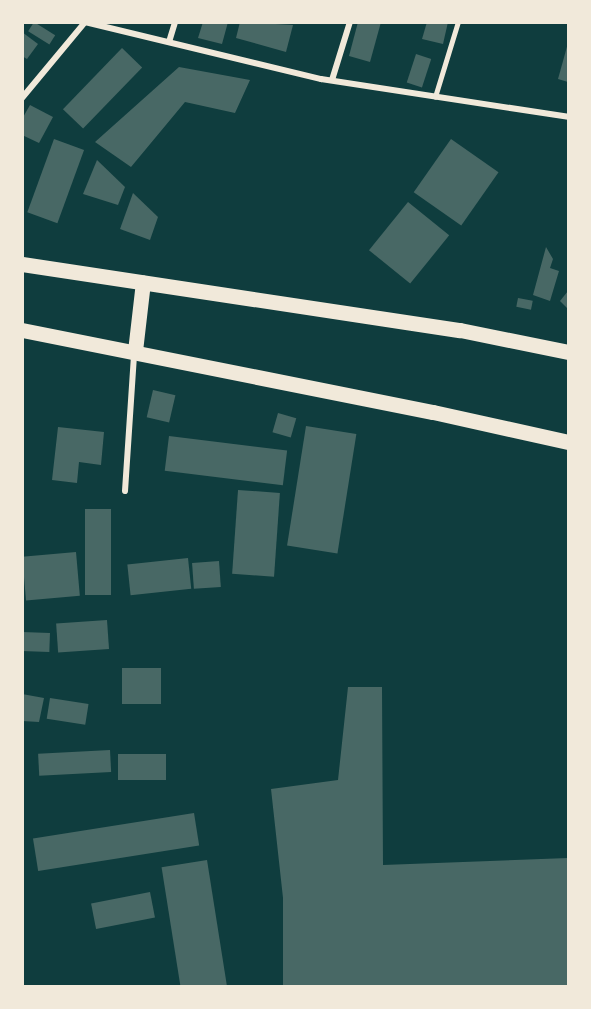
<!DOCTYPE html>
<style>
body{margin:0}
#map{position:relative;width:591px;height:1009px;overflow:hidden;background:#0f3d3e;font-family:"DejaVu Sans",sans-serif}
div>[style]{position:absolute}
[style*='--x']{left:calc(var(--x)*1px);top:calc(var(--y)*1px);width:calc(var(--w)*1px);rotate:calc(var(--a)*1deg)}
.building>*{inset:0;background:#486865;transform-origin:0 0}
.service>*{height:4.5px;margin:-2.25px;padding:0 2.25px;transform-origin:2.25px;border-radius:2.25px;background:#f1e9da}
.minor>*{height:6px;margin:-3px;padding:0 3px;transform-origin:3px;border-radius:3px;background:#f1e9da}
.primary>*{height:15px;margin:-7.5px;padding:0 7.5px;transform-origin:7.5px;border-radius:7.5px;background:#f1e9da}
span{translate:-50% -50%;white-space:nowrap;text-align:center;line-height:1.15;-webkit-text-stroke:5px #f1e9da;paint-order:stroke}
.frame{position:absolute;inset:0;border:24px solid #f1e9da;pointer-events:none}
</style>
<div id="map">
<div class="building">
<div style="left:34px;top:22px;width:25px;height:11px;rotate:32deg"></div>
<div style="clip-path:polygon(203px 22px,228px 22px,222px 44px,198px 38px)"></div>
<div style="clip-path:polygon(240px 22px,293px 25px,286px 52px,236px 38px)"></div>
<div style="clip-path:polygon(358px 22px,381px 22px,370px 62px,349px 56px)"></div>
<div style="clip-path:polygon(427px 22px,448px 22px,443px 44px,422px 39px)"></div>
<div style="clip-path:polygon(22px 32px,38px 44px,27px 59px,22px 56px)"></div>
<div style="clip-path:polygon(568px 43px,568px 82px,558px 79px)"></div>
<div style="left:122px;top:48px;width:28px;height:85px;rotate:44deg"></div>
<div style="left:416px;top:54px;width:16px;height:30px;rotate:18deg"></div>
<div style="clip-path:polygon(179px 67px,250px 80px,235px 113px,185px 102px,131px 167px,95px 142px)"></div>
<div style="clip-path:polygon(30px 105px,53px 117px,39px 143px,22px 135px,22px 119px)"></div>
<div style="left:54px;top:139px;width:32px;height:78px;rotate:20deg"></div>
<div style="left:451px;top:139px;width:58px;height:65px;rotate:35deg"></div>
<div style="clip-path:polygon(97px 160px,125px 187px,118px 205px,83px 194px)"></div>
<div style="clip-path:polygon(133px 193px,158px 217px,150px 240px,120px 229px)"></div>
<div style="left:408px;top:202px;width:53px;height:62px;rotate:39deg"></div>
<div style="clip-path:polygon(546px 247px,553px 259px,550px 268px,559px 271px,550px 301px,533px 295px)"></div>
<div style="clip-path:polygon(568px 291px,568px 309px,560px 301px)"></div>
<div style="left:518px;top:298px;width:15px;height:9px;rotate:11deg"></div>
<div style="left:153px;top:390px;width:23px;height:28px;rotate:13deg"></div>
<div style="left:278px;top:413px;width:19px;height:20px;rotate:16deg"></div>
<div style="left:306px;top:426px;width:51px;height:121px;rotate:9deg"></div>
<div style="clip-path:polygon(58px 427px,104px 432px,101px 465px,79px 462px,77px 483px,52px 480px)"></div>
<div style="left:169px;top:436px;width:119px;height:35px;rotate:7deg"></div>
<div style="left:238px;top:490px;width:42px;height:84px;rotate:4deg"></div>
<div style="left:85px;top:509px;width:26px;height:86px"></div>
<div style="left:76px;top:552px;width:44px;height:54px;rotate:85deg"></div>
<div style="left:188px;top:558px;width:31px;height:61px;rotate:84deg"></div>
<div style="left:219px;top:561px;width:26px;height:27px;rotate:86deg"></div>
<div style="left:107px;top:620px;width:29px;height:51px;rotate:86deg"></div>
<div style="left:22px;top:632px;width:28px;height:19px;rotate:2deg"></div>
<div style="left:122px;top:668px;width:39px;height:36px"></div>
<div style="clip-path:polygon(348px 687px,382px 687px,383px 865px,568px 858px,568px 986px,283px 986px,283px 898px,271px 789px,338px 780px)"></div>
<div style="clip-path:polygon(22px 694px,44px 698px,39px 722px,22px 721px)"></div>
<div style="left:50px;top:698px;width:39px;height:21px;rotate:9deg"></div>
<div style="left:110px;top:750px;width:22px;height:72px;rotate:87deg"></div>
<div style="left:118px;top:754px;width:48px;height:26px"></div>
<div style="left:194px;top:813px;width:33px;height:163px;rotate:81deg"></div>
<div style="left:207px;top:860px;width:128px;height:46px;rotate:81deg"></div>
<div style="left:150px;top:892px;width:26px;height:60px;rotate:79deg"></div>
</div>
<div class="service">
<div style="--x:435;--y:97;--w:78;--a:-73"></div>
</div>
<div class="minor">
<div style="--x:85;--y:22;--w:243;--a:13.6"></div>
<div style="--x:321;--y:79;--w:250;--a:8.7"></div>
<div style="--x:169;--y:42;--w:21;--a:-73"></div>
<div style="--x:332;--y:80;--w:61;--a:-72.8"></div>
<div style="--x:22;--y:98;--w:99;--a:-50.3"></div>
<div style="--x:125;--y:491;--w:137;--a:-86.2"></div>
</div>
<div class="primary">
<div style="--x:22;--y:264;--w:443;--a:8.6"></div>
<div style="--x:460;--y:330;--w:110;--a:11.5"></div>
<div style="--x:22;--y:330;--w:419;--a:11.3"></div>
<div style="--x:433;--y:412;--w:138;--a:12.5"></div>
<div style="--x:135;--y:351;--w:69;--a:-83.4"></div>
</div>
<div class="frame"></div>
</div>
